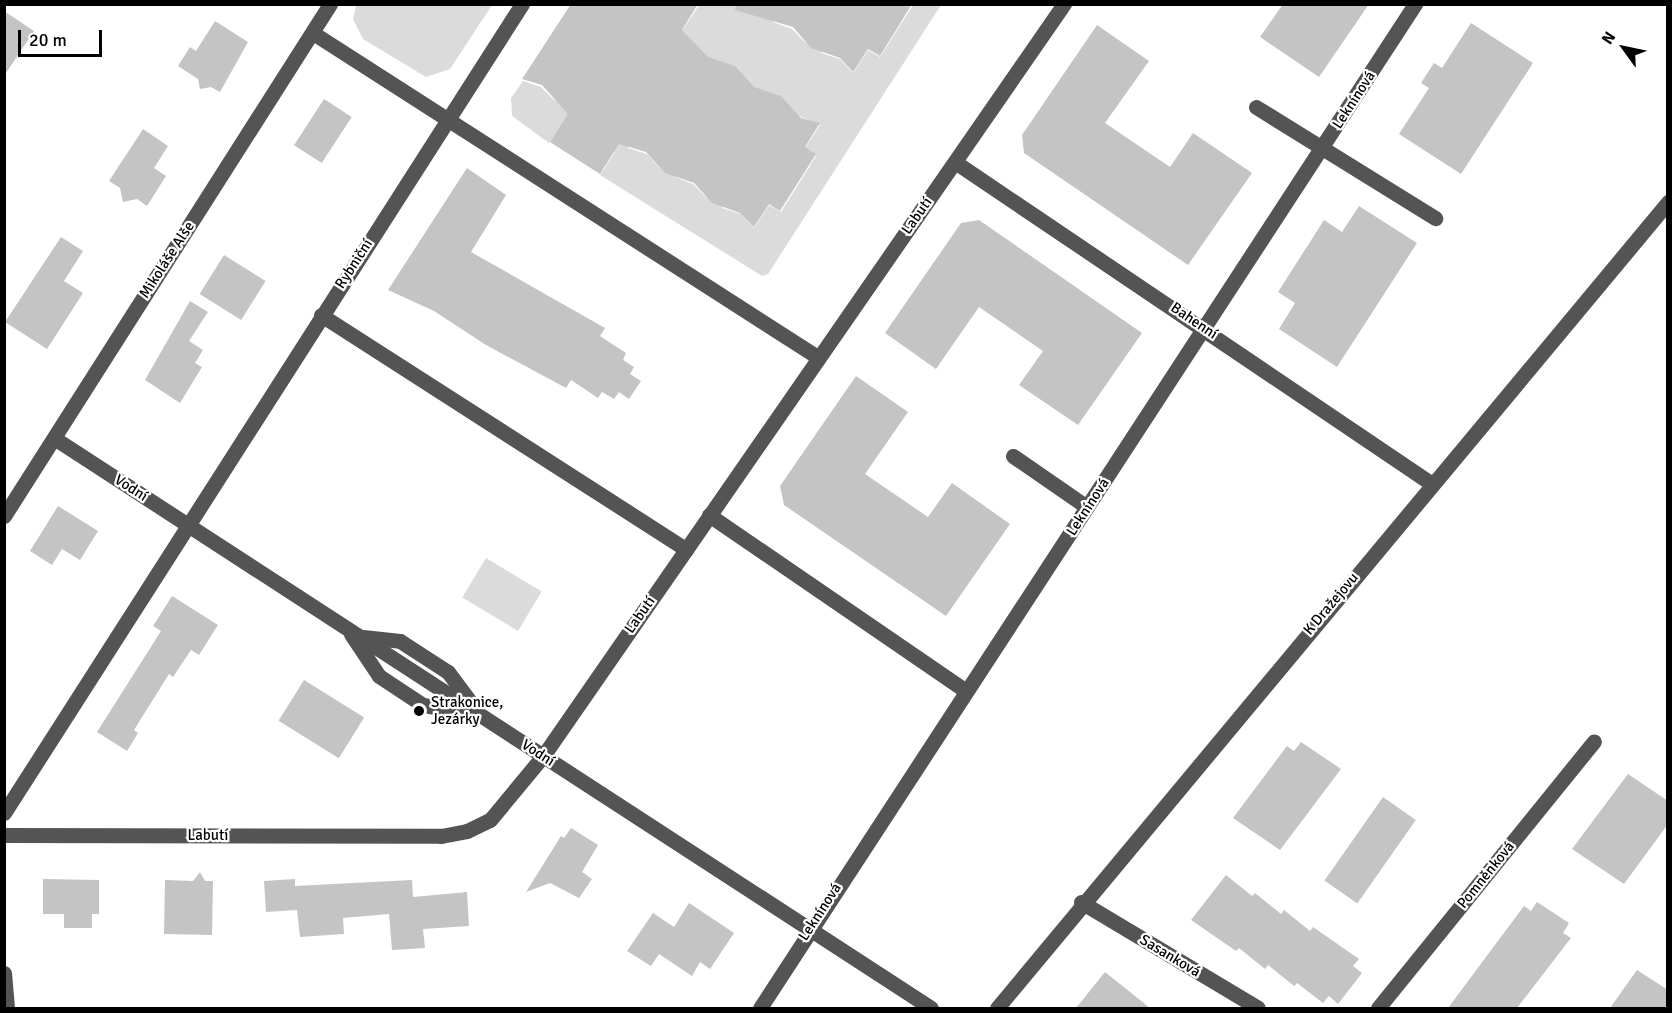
<!DOCTYPE html>
<meta charset="utf-8">
<style>
body{margin:0}
#map{position:relative;width:1672px;height:1013px;overflow:hidden;background:#fff;font-family:Signika,sans-serif}
div>[style]{position:absolute}
[style*='--x']{left:calc(var(--x)*1px);top:calc(var(--y)*1px);width:calc(var(--w)*1px);rotate:calc(var(--a)*1deg)}
.green>*{inset:0;background:#dbdbdb;transform-origin:0 0}
.building>*{inset:0;background:#c4c4c4;transform-origin:0 0}
.minor>*{height:15px;margin:-7.5px;padding:0 7.5px;transform-origin:7.5px;border-radius:7.5px;background:#545454}
.dots>*{width:16px;height:16px;translate:-50% -50%;box-sizing:border-box;border:3px solid #fff;border-radius:50%}
span{translate:-50% -50%;white-space:nowrap;text-align:center;line-height:1.15;-webkit-text-stroke:4.5px #fff;paint-order:stroke}
.street-label{font-size:15px;color:#000}
.poi-label{font-size:15px;color:#000}
.left{translate:0 -50%;text-align:left}
.frame{position:absolute;inset:0;border:6px solid #000;pointer-events:none}
.north{position:absolute;left:1594px;top:18px;width:60px;height:60px;-webkit-text-stroke:4px #fff;paint-order:stroke;rotate:303deg;font-size:16px;font-weight:700;line-height:24px;text-align:center;color:#000}
.north::after{content:'';display:block;margin:auto;width:21px;height:27px;background:#000;clip-path:polygon(50% 0,100% 100%,50% 72%,0 100%)}
.scale{position:absolute;left:18px;top:30px;width:84px;height:27px;box-sizing:border-box;border:3px solid #000;border-top:0;padding-left:8px;font-size:18px;line-height:21px;white-space:nowrap;color:#000;-webkit-text-stroke:4px #fff;paint-order:stroke}
</style>
<div id="map">
<div class="green">
<div style="clip-path:polygon(356px 5px,356px 4px,492px 5px,450px 69px,426px 77px,363px 39px,353px 19px)"></div>
<div style="clip-path:polygon(699px 5px,785px 5px,773px 22px,792px 29px,806px 43px,821px 20px,836px 29px,821px 53px,840px 59px,853px 73px,868px 50px,880px 57px,913px 5px,941px 5px,768px 274px,762px 276px,600px 175px,615px 152px,608px 147px,643px 124px,628px 148px,647px 154px,660px 168px,675px 145px,689px 154px,675px 177px,693px 184px,707px 198px,722px 175px,736px 184px,722px 208px,741px 214px,754px 228px,769px 205px,781px 212px,816px 156px,805px 148px,820px 125px,664px 58px)"></div>
<div style="clip-path:polygon(570px 78px,593px 92px,565px 120px,549px 143px,512px 116px,511px 98px,523px 81px,541px 87px,555px 101px)"></div>
<div style="left:486px;top:558px;width:65px;height:46px;rotate:31deg"></div>
</div>
<div class="building">
<div style="clip-path:polygon(571px 4px,698px 4px,682px 30px,708px 57px,735px 66px,754px 87px,781px 96px,801px 118px,820px 123px,805px 147px,816px 154px,780px 211px,769px 204px,754px 227px,740px 213px,712px 203px,694px 183px,665px 173px,646px 152px,619px 144px,600px 174px,550px 142px,568px 114px,542px 85px,522px 79px)"></div>
<div style="clip-path:polygon(736px 4px,912px 4px,880px 56px,868px 49px,853px 72px,840px 58px,811px 48px,793px 27px,735px 10px)"></div>
<div style="clip-path:polygon(1283px 4px,1369px 4px,1319px 77px,1260px 37px)"></div>
<div style="clip-path:polygon(4px 11px,34px 31px,4px 76px)"></div>
<div style="clip-path:polygon(215px 21px,248px 42px,220px 92px,211px 87px,200px 89px,198px 79px,178px 66px,190px 47px,196px 51px)"></div>
<div style="clip-path:polygon(1471px 23px,1533px 63px,1461px 174px,1399px 134px,1429px 88px,1421px 83px,1434px 63px,1442px 68px)"></div>
<div style="clip-path:polygon(1097px 25px,1149px 61px,1105px 123px,1170px 167px,1193px 133px,1252px 173px,1188px 265px,1024px 153px,1022px 135px)"></div>
<div style="left:324px;top:99px;width:33px;height:55px;rotate:33deg"></div>
<div style="clip-path:polygon(143px 129px,168px 146px,154px 168px,166px 176px,147px 206px,137px 199px,123px 202px,120px 188px,109px 181px)"></div>
<div style="clip-path:polygon(467px 168px,506px 195px,471px 252px,605px 328px,600px 336px,626px 353px,623px 360px,634px 367px,630px 374px,641px 381px,629px 399px,619px 392px,614px 399px,602px 392px,598px 398px,571px 380px,566px 388px,486px 345px,434px 311px,388px 290px)"></div>
<div style="clip-path:polygon(1359px 206px,1417px 243px,1337px 367px,1279px 329px,1295px 303px,1278px 292px,1324px 220px,1342px 232px)"></div>
<div style="clip-path:polygon(979px 220px,1142px 333px,1078px 425px,1019px 385px,1043px 351px,979px 307px,936px 369px,885px 333px,961px 223px)"></div>
<div style="clip-path:polygon(61px 237px,83px 251px,64px 281px,83px 293px,47px 349px,5px 322px)"></div>
<div style="left:224px;top:255px;width:49px;height:46px;rotate:32deg"></div>
<div style="clip-path:polygon(190px 301px,208px 312px,189px 341px,203px 350px,195px 363px,202px 367px,180px 403px,145px 380px)"></div>
<div style="clip-path:polygon(856px 376px,908px 412px,865px 474px,928px 517px,952px 483px,1010px 524px,946px 616px,784px 505px,780px 486px)"></div>
<div style="clip-path:polygon(58px 506px,98px 531px,80px 560px,62px 549px,52px 565px,30px 551px)"></div>
<div style="clip-path:polygon(172px 596px,218px 625px,199px 655px,191px 650px,173px 677px,169px 674px,134px 730px,138px 733px,127px 751px,97px 732px,161px 631px,153px 626px)"></div>
<div style="left:304px;top:680px;width:71px;height:48px;rotate:32deg"></div>
<div style="clip-path:polygon(1301px 742px,1341px 769px,1280px 850px,1233px 818px,1287px 746px,1294px 751px)"></div>
<div style="clip-path:polygon(1628px 774px,1668px 801px,1668px 824px,1624px 884px,1572px 849px)"></div>
<div style="left:1383px;top:797px;width:40px;height:102px;rotate:35deg"></div>
<div style="clip-path:polygon(571px 828px,598px 845px,582px 872px,592px 879px,579px 898px,550px 883px,526px 892px,561px 836px,564px 838px)"></div>
<div style="clip-path:polygon(200px 872px,205px 881px,213px 881px,212px 935px,164px 934px,165px 880px,193px 881px)"></div>
<div style="clip-path:polygon(1226px 875px,1252px 896px,1255px 893px,1281px 914px,1284px 910px,1310px 931px,1313px 927px,1359px 959px,1353px 966px,1362px 973px,1338px 1004px,1329px 996px,1323px 1003px,1297px 983px,1294px 986px,1268px 965px,1265px 969px,1239px 948px,1236px 951px,1191px 920px)"></div>
<div style="clip-path:polygon(43px 879px,99px 880px,99px 914px,92px 914px,92px 928px,64px 928px,64px 914px,43px 914px)"></div>
<div style="clip-path:polygon(295px 879px,295px 886px,412px 880px,413px 897px,467px 892px,469px 926px,423px 929px,425px 948px,392px 950px,389px 914px,343px 918px,344px 934px,300px 937px,297px 910px,266px 912px,264px 881px)"></div>
<div style="clip-path:polygon(1537px 902px,1569px 923px,1563px 933px,1571px 938px,1517px 1008px,1448px 1008px,1524px 906px,1531px 911px)"></div>
<div style="clip-path:polygon(689px 903px,734px 933px,710px 969px,700px 962px,692px 976px,659px 954px,651px 966px,627px 951px,653px 913px,674px 927px)"></div>
<div style="clip-path:polygon(1637px 970px,1668px 990px,1668px 1008px,1610px 1008px)"></div>
<div style="clip-path:polygon(1105px 972px,1150px 1008px,1076px 1008px)"></div>
</div>
<div class="minor">
<div style="--x:313;--y:33;--w:601;--a:32.71"></div>
<div style="--x:1256;--y:107;--w:211;--a:31.8"></div>
<div style="--x:955;--y:162;--w:576;--a:34.02"></div>
<div style="--x:321;--y:315;--w:434;--a:32.7"></div>
<div style="--x:54;--y:438;--w:1046;--a:33.02"></div>
<div style="--x:1013;--y:456;--w:90;--a:34.6"></div>
<div style="--x:709;--y:515;--w:311;--a:34.4"></div>
<div style="--x:4;--y:516;--w:607;--a:-57.51"></div>
<div style="--x:351;--y:634;--w:50;--a:56.3"></div>
<div style="--x:379;--y:676;--w:53;--a:33.4"></div>
<div style="--x:423;--y:705;--w:50;--a:9.3"></div>
<div style="--x:363;--y:637;--w:37;--a:6"></div>
<div style="--x:400;--y:641;--w:57;--a:32.9"></div>
<div style="--x:448;--y:672;--w:44;--a:53.4"></div>
<div style="--x:4;--y:813;--w:961;--a:-57.37"></div>
<div style="--x:4;--y:835;--w:437;--a:0.1"></div>
<div style="--x:441;--y:836;--w:26;--a:-11"></div>
<div style="--x:467;--y:831;--w:25;--a:-26"></div>
<div style="--x:490;--y:820;--w:83;--a:-50.4"></div>
<div style="--x:543;--y:756;--w:915;--a:-55.29"></div>
<div style="--x:1081;--y:902;--w:206;--a:30.9"></div>
<div style="--x:4;--y:973;--w:35;--a:85"></div>
<div style="--x:760;--y:1008;--w:1199;--a:-56.88"></div>
<div style="--x:997;--y:1008;--w:1049;--a:-50.22"></div>
<div style="--x:1378;--y:1008;--w:343;--a:-51"></div>
</div>
<div class="dots">
<div style="left:419px;top:711px;background:#000"></div>
</div>
<div class="street-label">
<span style="left:1354px;top:100px;rotate:-57deg">Leknínová</span>
<span style="left:917px;top:216px;rotate:-55deg">Labutí</span>
<span style="left:167px;top:260px;rotate:-57deg">Mikoláše Alše</span>
<span style="left:354px;top:264px;rotate:-57deg">Rybniční</span>
<span style="left:1194px;top:321px;rotate:34deg">Bahenní</span>
<span style="left:131px;top:488px;rotate:33deg">Vodní</span>
<span style="left:1088px;top:507px;rotate:-57deg">Leknínová</span>
<span style="left:1331px;top:604px;rotate:-50deg">K Dražejovu</span>
<span style="left:640px;top:615px;rotate:-55deg">Labutí</span>
<span style="left:538px;top:753px;rotate:33deg">Vodní</span>
<span style="left:208px;top:836px">Labutí</span>
<span style="left:1486px;top:875px;rotate:-51deg">Pomněnková</span>
<span style="left:820px;top:912px;rotate:-57deg">Leknínová</span>
<span style="left:1170px;top:956px;rotate:31deg">Sasanková</span>
</div>
<div class="poi-label">
<span class="left" style="left:431px;top:711px">Strakonice,<br>Jezárky</span>
</div>
<div class="frame"></div>
<div class="north">N</div>
<div class="scale">20 m</div>
</div>
